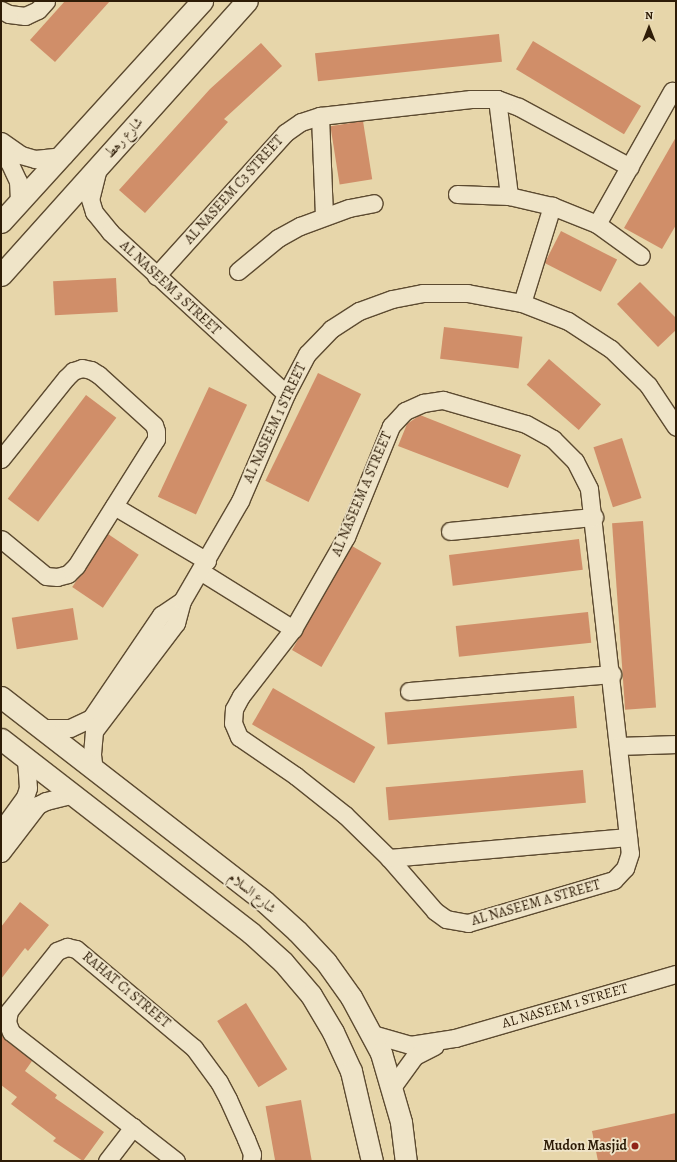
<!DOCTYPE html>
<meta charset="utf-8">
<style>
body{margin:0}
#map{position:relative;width:677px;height:1162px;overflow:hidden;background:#e7d6aa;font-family:Alegreya,Amiri,serif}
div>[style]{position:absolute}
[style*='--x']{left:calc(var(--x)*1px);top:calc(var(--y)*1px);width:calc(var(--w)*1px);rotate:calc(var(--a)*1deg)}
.building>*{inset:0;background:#d08e69;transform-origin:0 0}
.roads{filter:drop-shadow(1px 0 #5c4a30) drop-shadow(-1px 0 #5c4a30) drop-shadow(0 1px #5c4a30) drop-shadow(0 -1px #5c4a30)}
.minor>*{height:17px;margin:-8.5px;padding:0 8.5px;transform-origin:8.5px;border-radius:8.5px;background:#efe4c8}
.tertiary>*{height:21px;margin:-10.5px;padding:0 10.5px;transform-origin:10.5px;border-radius:10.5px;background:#efe4c8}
.dots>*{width:11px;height:11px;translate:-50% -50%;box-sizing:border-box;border:2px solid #efe4c8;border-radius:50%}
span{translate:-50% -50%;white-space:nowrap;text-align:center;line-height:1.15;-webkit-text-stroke:3.5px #efe4c8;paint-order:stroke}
.street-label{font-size:14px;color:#2e1c07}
.poi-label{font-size:14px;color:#2e1c07;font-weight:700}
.right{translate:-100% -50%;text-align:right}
.frame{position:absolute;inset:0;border:2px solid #2e1c07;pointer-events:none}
.north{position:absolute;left:629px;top:8px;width:40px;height:40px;-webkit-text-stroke:3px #efe4c8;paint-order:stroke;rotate:0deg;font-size:11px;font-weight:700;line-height:16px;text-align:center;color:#2e1c07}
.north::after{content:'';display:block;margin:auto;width:14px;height:18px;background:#2e1c07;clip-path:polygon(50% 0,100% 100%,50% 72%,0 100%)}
</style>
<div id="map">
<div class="building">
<div style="clip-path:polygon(65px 1px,110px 1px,55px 62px,30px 40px)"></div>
<div style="left:499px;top:34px;width:28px;height:185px;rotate:84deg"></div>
<div style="left:533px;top:41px;width:126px;height:33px;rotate:31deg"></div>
<div style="clip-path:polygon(261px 43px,282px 66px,224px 119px,228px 122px,145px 213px,119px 190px,210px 89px)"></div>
<div style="left:363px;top:121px;width:59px;height:33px;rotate:81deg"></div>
<div style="clip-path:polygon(676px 137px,676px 225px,662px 249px,624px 228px)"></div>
<div style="left:561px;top:231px;width:63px;height:36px;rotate:27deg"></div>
<div style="left:116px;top:278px;width:34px;height:63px;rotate:87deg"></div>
<div style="clip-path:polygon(640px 282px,676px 318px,676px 330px,658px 347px,617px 304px)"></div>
<div style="left:444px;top:327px;width:79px;height:32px;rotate:7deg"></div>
<div style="left:549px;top:359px;width:69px;height:34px;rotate:41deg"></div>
<div style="left:318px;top:373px;width:48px;height:120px;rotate:26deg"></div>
<div style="left:209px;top:387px;width:42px;height:121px;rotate:25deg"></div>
<div style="left:86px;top:395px;width:38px;height:130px;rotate:37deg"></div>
<div style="clip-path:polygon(420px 415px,521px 455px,508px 488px,398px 446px,407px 424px)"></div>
<div style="left:622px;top:438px;width:63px;height:30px;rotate:72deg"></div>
<div style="left:643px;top:521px;width:187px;height:31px;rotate:86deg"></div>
<div style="left:108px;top:534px;width:37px;height:64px;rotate:34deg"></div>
<div style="left:579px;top:539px;width:31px;height:131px;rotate:83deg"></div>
<div style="left:352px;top:546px;width:34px;height:120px;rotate:30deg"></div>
<div style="left:73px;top:608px;width:32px;height:62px;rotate:81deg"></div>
<div style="left:588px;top:612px;width:31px;height:133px;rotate:84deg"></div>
<div style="left:273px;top:688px;width:118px;height:42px;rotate:30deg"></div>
<div style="left:574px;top:696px;width:32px;height:190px;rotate:85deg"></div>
<div style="left:583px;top:770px;width:33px;height:198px;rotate:85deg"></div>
<div style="clip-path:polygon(20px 902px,49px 925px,28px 951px,25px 948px,1px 979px,1px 927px)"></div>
<div style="left:246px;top:1003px;width:78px;height:34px;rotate:58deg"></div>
<div style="clip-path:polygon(1px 1035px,32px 1061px,25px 1071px,57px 1095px,55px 1098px,104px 1132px,83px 1161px,53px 1141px,56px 1138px,11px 1104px,17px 1097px,1px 1085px)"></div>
<div style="left:301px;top:1100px;width:62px;height:36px;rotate:80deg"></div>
<div style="clip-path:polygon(676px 1113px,676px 1161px,598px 1161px,592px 1131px)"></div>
</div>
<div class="roads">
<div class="minor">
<div style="--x:1;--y:10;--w:9;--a:27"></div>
<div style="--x:9;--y:14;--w:16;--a:7"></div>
<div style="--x:25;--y:16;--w:14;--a:-25"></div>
<div style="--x:38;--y:10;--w:12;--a:-48"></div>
<div style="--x:497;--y:99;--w:98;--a:82.9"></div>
<div style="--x:320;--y:116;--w:100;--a:87.7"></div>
<div style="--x:1;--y:141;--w:24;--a:35"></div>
<div style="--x:21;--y:155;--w:15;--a:16"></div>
<div style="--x:35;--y:159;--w:29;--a:-6"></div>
<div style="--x:1;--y:154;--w:11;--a:45"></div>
<div style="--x:9;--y:162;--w:21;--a:65"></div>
<div style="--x:18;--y:181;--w:21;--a:87"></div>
<div style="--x:98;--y:168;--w:32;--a:104"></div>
<div style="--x:90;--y:199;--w:14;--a:73"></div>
<div style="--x:94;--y:212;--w:26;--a:51"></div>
<div style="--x:110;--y:232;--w:239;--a:42.6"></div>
<div style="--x:457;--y:194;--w:52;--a:2.2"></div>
<div style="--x:509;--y:196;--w:44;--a:13.1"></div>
<div style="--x:552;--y:206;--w:48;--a:21.8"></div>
<div style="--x:597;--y:224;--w:54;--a:36"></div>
<div style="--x:597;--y:224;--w:153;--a:-60.6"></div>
<div style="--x:238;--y:271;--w:52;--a:-39.5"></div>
<div style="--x:278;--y:238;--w:25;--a:-29"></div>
<div style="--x:300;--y:226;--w:52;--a:-20.2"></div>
<div style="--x:349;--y:208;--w:25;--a:-11"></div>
<div style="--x:156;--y:276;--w:193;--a:-47.9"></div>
<div style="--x:285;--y:133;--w:19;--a:-35"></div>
<div style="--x:301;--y:122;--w:20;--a:-18"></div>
<div style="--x:320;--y:116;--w:152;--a:-6.4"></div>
<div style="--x:471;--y:99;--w:26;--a:0"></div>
<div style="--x:497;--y:99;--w:23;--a:20"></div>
<div style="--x:519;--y:107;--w:126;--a:28.4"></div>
<div style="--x:522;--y:303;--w:102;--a:-72.8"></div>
<div style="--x:443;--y:400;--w:86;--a:16.1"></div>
<div style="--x:526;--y:424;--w:31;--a:29"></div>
<div style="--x:553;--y:439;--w:31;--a:45"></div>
<div style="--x:575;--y:461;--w:31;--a:63"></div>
<div style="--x:589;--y:489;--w:366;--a:83.6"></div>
<div style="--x:630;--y:853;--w:16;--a:108"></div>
<div style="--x:625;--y:868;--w:16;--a:133"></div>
<div style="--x:614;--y:880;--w:152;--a:163.6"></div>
<div style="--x:468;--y:923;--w:22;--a:-170"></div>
<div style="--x:446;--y:919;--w:14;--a:-144"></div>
<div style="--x:435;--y:911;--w:70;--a:-131"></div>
<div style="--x:389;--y:858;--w:62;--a:-135.7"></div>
<div style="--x:345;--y:815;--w:63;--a:-141.5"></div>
<div style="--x:296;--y:776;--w:69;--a:-145.6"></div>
<div style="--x:239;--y:737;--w:15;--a:-113"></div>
<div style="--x:233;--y:723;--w:14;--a:-86"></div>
<div style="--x:234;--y:709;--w:15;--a:-62"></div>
<div style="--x:241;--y:696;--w:85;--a:-52.2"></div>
<div style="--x:293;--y:629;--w:106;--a:-60.1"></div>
<div style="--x:346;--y:537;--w:120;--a:-67.9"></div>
<div style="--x:391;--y:426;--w:21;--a:-47"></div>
<div style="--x:405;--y:411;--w:20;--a:-24"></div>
<div style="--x:423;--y:403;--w:20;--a:-9"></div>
<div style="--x:1;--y:459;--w:104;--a:-51.3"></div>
<div style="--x:66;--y:378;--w:10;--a:-45"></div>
<div style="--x:73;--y:371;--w:9;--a:-18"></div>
<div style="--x:82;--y:368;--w:9;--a:13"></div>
<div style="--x:91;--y:370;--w:9;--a:32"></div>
<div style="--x:99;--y:375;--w:74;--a:42.3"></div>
<div style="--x:154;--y:425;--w:6;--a:72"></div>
<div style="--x:156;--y:431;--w:8;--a:90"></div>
<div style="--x:156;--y:439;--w:150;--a:122.2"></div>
<div style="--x:76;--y:566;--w:11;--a:135"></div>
<div style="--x:68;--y:574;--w:11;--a:165"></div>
<div style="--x:57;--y:577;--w:11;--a:-175"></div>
<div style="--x:46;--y:576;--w:58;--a:-140.6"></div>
<div style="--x:114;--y:506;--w:108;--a:30.6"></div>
<div style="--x:450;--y:531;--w:145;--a:-5.6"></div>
<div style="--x:200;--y:571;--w:110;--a:31.9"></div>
<div style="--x:409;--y:691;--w:204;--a:-4.8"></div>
<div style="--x:42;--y:728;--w:28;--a:0"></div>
<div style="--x:70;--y:728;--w:23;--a:-25"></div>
<div style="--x:91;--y:718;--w:125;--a:-55.8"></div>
<div style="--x:161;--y:615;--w:25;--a:-34"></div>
<div style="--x:619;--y:746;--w:57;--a:-2"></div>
<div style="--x:94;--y:771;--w:17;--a:-97"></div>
<div style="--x:92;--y:754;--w:23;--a:-85"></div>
<div style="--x:94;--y:731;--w:136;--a:-52.8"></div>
<div style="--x:176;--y:623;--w:23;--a:-75"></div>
<div style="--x:182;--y:601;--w:116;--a:-59.9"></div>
<div style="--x:240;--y:501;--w:116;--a:-66.7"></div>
<div style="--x:286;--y:394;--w:45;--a:-62.3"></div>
<div style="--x:307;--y:354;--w:35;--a:-46"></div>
<div style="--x:331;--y:329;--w:33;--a:-33"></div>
<div style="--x:359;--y:311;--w:35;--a:-20"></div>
<div style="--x:392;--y:299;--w:32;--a:-11"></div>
<div style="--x:423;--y:293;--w:44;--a:0"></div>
<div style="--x:467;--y:293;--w:56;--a:10.3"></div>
<div style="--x:522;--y:303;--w:49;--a:21.4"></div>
<div style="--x:568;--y:321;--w:51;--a:33.1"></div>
<div style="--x:611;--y:349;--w:52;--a:44.2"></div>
<div style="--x:648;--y:385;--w:50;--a:56.3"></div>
<div style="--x:1;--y:830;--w:41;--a:-54"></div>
<div style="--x:25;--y:797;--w:9;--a:-72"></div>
<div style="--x:28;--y:788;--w:30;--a:-94"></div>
<div style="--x:1;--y:853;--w:61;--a:-52.4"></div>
<div style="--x:38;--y:805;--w:9;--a:-27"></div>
<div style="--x:46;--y:801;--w:29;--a:-14"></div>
<div style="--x:389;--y:858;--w:240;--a:-5"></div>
<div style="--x:372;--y:1034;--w:40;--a:16"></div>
<div style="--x:410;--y:1045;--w:46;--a:-8.8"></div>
<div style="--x:455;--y:1038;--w:230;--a:-16.2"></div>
<div style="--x:393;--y:1086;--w:37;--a:-54"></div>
<div style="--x:415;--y:1056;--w:22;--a:-27"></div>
<div style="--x:107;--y:1161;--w:43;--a:-52.6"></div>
<div style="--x:176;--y:1161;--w:209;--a:-142"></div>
<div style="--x:11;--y:1032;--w:11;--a:-112"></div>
<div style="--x:7;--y:1022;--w:11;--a:-80"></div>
<div style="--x:9;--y:1011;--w:77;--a:-51.3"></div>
<div style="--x:57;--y:951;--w:11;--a:-22"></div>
<div style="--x:67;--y:947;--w:9;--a:13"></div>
<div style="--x:76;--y:949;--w:154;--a:40"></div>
<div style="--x:194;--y:1048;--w:42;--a:53.7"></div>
<div style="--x:219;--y:1082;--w:19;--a:62"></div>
<div style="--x:228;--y:1099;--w:44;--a:65.8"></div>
<div style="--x:246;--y:1139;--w:16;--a:68"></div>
<div style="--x:252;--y:1154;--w:7;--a:98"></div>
</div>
<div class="tertiary">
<div style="--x:1;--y:222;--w:299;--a:-47.7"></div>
<div style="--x:1;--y:275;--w:368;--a:-48.1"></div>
<div style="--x:1;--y:697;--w:334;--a:37.8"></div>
<div style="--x:265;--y:902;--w:43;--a:42.2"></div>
<div style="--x:297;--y:931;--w:42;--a:46.9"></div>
<div style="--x:326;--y:962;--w:43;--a:54.5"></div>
<div style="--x:351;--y:997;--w:64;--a:61.8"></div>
<div style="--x:381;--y:1053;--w:72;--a:73.8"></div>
<div style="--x:401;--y:1122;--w:39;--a:83"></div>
<div style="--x:1;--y:739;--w:316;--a:37.8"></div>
<div style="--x:251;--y:933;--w:43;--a:42.2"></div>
<div style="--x:283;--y:962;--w:43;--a:49.7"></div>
<div style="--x:311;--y:995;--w:43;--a:59.3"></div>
<div style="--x:333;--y:1032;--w:43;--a:65.2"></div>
<div style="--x:351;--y:1071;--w:92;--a:76.9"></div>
</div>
</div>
<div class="dots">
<div style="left:635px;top:1146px;background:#8f2418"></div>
</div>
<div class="street-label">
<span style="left:124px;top:138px;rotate:-48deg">شارع رهط</span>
<span style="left:234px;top:190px;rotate:-48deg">AL NASEEM C3 STREET</span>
<span style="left:170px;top:288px;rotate:43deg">AL NASEEM 3 STREET</span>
<span style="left:275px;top:423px;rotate:-65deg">AL NASEEM 1 STREET</span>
<span style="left:362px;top:494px;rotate:-67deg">AL NASEEM A STREET</span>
<span style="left:252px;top:893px;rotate:39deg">شارع السلام</span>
<span style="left:536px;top:903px;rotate:-16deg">AL NASEEM A STREET</span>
<span style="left:126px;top:990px;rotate:40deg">RAHAT C1 STREET</span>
<span style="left:565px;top:1006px;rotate:-16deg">AL NASEEM 1 STREET</span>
</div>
<div class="poi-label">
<span class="right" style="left:627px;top:1146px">Mudon Masjid</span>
</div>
<div class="frame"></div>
<div class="north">N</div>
</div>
